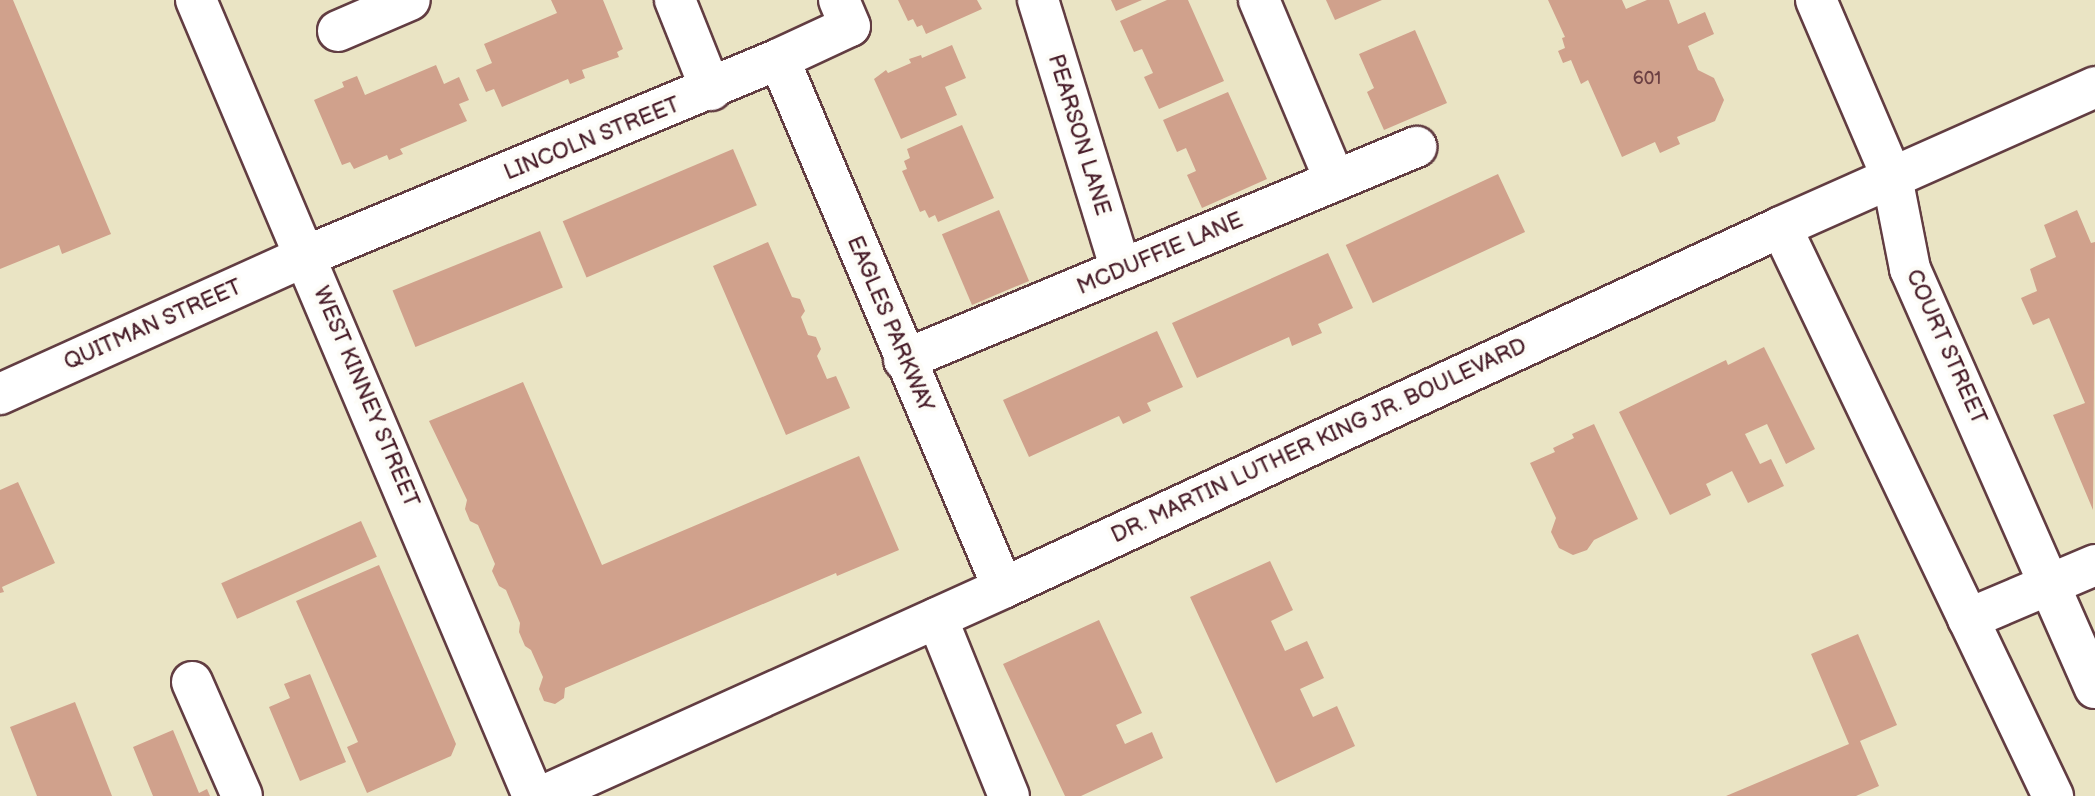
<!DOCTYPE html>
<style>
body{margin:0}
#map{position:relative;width:2095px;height:796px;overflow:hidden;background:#eae4c4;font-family:"Balsamiq Sans",sans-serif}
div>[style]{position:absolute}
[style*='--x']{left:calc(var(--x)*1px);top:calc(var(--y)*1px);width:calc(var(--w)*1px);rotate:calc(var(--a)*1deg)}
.building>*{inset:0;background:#d0a18c;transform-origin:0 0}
.roads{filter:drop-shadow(2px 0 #623d42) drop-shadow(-2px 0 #623d42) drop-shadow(0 2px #623d42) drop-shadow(0 -2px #623d42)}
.minor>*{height:40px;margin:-20px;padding:0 20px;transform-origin:20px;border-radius:20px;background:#fff}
span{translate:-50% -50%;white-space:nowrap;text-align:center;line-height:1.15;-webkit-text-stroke:8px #fdfcf7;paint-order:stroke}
.number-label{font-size:18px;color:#6c4043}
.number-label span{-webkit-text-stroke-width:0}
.street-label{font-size:22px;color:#4a1f2b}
</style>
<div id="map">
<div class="building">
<div style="clip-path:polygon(0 0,13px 0,111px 234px,62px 254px,59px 245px,0 269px)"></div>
<div style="clip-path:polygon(551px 0,603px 0,623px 49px,617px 52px,619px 57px,582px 70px,585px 78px,570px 84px,568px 79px,502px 107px,494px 89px,486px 92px,476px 70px,492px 63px,484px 44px,557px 13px)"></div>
<div style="clip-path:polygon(898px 0,977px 0,982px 9px,926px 34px,922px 25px,917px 27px,913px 19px,908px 21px)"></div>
<div style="clip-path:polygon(1111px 0,1142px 0,1116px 11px)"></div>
<div style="clip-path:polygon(1167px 0,1188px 0,1224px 81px,1159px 109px,1144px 77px,1153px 73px,1142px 49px,1134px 52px,1120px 21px)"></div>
<div style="clip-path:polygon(1326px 0,1382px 0,1335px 20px)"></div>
<div style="clip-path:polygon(1548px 0,1622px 0,1626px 9px,1647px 0,1669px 0,1678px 24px,1705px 12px,1714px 34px,1688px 46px,1698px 70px,1714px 78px,1724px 100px,1715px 121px,1677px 137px,1680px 144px,1660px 153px,1655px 142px,1622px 157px,1588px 80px,1581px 84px,1571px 60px,1563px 63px,1558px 51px,1565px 48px,1562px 38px,1565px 37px)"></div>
<div style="clip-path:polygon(1415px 30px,1447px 103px,1384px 130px,1367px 92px,1374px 88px,1359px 54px)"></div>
<div style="clip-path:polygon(952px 45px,966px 78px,945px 87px,957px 115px,901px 139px,874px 79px,886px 70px,888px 73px,911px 63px,909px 59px,921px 55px,922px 58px)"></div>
<div style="clip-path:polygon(436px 65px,444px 84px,459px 77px,469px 100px,459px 104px,467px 121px,400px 149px,403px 154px,389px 160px,387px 155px,354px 169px,350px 162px,342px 165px,314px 100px,344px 87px,342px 82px,357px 76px,365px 95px)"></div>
<div style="clip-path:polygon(1228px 92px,1267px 179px,1202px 208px,1187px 175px,1196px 171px,1186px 148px,1177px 152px,1163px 120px)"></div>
<div style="clip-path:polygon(962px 125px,994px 198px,938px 222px,935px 215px,929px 218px,925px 210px,920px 212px,902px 171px,907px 169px,904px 161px,910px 158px,907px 149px)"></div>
<div style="left:733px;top:149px;width:61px;height:185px;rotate:67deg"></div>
<div style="left:1498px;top:174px;width:64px;height:168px;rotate:65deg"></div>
<div style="left:999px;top:210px;width:77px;height:62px;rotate:67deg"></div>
<div style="clip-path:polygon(2077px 210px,2091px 243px,2095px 242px,2093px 510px,2053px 415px,2085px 403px,2049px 318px,2033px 325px,2021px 298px,2037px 291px,2030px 269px,2056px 257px,2044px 225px)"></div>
<div style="left:540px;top:231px;width:61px;height:159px;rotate:68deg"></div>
<div style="clip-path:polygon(768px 242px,792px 297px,800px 299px,805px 311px,801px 317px,808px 335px,816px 337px,821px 349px,817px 356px,827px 379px,836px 376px,850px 408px,786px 435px,713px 266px)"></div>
<div style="clip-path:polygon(1328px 253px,1353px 308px,1318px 324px,1322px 333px,1292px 346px,1289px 337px,1197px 378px,1172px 323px)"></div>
<div style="clip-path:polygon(1157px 331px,1183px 387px,1147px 403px,1151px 411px,1123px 424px,1119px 416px,1029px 457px,1003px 400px)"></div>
<div style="clip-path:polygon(1764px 347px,1815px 449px,1786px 464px,1767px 424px,1745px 434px,1760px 464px,1771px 459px,1784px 486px,1748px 503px,1732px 471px,1706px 484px,1711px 495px,1670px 515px,1619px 412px,1726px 360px,1728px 365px)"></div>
<div style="clip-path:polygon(523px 382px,602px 565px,859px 456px,899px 550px,837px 576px,836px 573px,565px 688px,564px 698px,555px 704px,544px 701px,539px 689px,543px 677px,531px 650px,525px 646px,519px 632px,520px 623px,506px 590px,499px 586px,492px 571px,495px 564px,478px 525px,470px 521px,465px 509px,467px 500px,429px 421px)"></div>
<div style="clip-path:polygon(1594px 424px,1638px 519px,1594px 540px,1587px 550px,1573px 555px,1559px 548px,1551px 532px,1556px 518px,1530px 463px,1555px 452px,1553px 448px,1574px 438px,1572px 434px)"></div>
<div style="clip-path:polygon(18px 482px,55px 563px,2px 587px,4px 592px,0 593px,0 490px)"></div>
<div style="left:361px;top:521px;width:39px;height:153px;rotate:66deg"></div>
<div style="clip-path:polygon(1270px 561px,1293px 610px,1271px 621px,1285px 651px,1307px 641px,1324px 678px,1300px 689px,1313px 717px,1337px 706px,1355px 746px,1276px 783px,1190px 597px)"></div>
<div style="clip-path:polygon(379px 565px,456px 744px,451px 756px,367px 793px,347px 747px,358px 742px,296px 601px)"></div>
<div style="clip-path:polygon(1099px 620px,1142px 713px,1116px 725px,1125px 744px,1152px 732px,1163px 758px,1081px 796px,1065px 796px,1003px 664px)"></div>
<div style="clip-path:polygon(1858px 634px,1897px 725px,1860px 741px,1879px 786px,1856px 796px,1726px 796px,1849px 744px,1811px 654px)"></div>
<div style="clip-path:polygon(310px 674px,346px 762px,300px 781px,269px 707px,290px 698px,284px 684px)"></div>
<div style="clip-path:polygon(75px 702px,112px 796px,37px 796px,10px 727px)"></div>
<div style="clip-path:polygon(173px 730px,199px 793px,207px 789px,210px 796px,153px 796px,133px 747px)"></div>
</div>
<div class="roads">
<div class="minor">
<div style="--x:196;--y:0;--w:864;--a:67.05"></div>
<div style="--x:675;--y:0;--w:97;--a:68.2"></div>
<div style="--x:1038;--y:0;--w:282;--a:72.9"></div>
<div style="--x:1259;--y:0;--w:196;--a:67.2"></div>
<div style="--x:1816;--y:0;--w:193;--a:66.8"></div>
<div style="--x:1892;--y:177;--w:94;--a:78.9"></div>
<div style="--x:1910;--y:269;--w:458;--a:66.2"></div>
<div style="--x:338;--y:31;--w:78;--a:-23.3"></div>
<div style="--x:779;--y:59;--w:574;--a:67.05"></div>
<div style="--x:1781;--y:227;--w:631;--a:64.45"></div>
<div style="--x:904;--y:360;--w:555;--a:-22.59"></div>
<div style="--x:0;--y:394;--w:336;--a:-24.3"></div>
<div style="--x:306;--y:256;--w:512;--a:-22.61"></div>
<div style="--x:779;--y:59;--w:78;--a:-24.9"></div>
<div style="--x:850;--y:26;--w:28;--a:-113"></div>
<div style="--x:937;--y:618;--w:192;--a:68"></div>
<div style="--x:1968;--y:619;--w:138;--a:-23"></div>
<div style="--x:192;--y:682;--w:124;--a:66.3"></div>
<div style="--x:543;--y:796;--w:505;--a:-24.33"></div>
<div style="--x:1003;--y:588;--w:858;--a:-24.89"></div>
<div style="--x:1781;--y:227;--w:344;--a:-24"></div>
</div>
</div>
<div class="number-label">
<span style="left:1647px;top:79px">601</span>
</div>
<div class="street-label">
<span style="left:1079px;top:135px;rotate:73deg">PEARSON LANE</span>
<span style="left:592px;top:139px;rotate:-22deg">LINCOLN STREET</span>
<span style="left:1160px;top:254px;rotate:-23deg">MCDUFFIE LANE</span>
<span style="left:890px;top:324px;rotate:67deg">EAGLES PARKWAY</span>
<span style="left:153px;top:325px;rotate:-24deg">QUITMAN STREET</span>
<span style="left:1946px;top:347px;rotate:66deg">COURT STREET</span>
<span style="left:366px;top:397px;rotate:67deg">WEST KINNEY STREET</span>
<span style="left:1319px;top:441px;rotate:-25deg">DR. MARTIN LUTHER KING JR. BOULEVARD</span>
</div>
</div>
